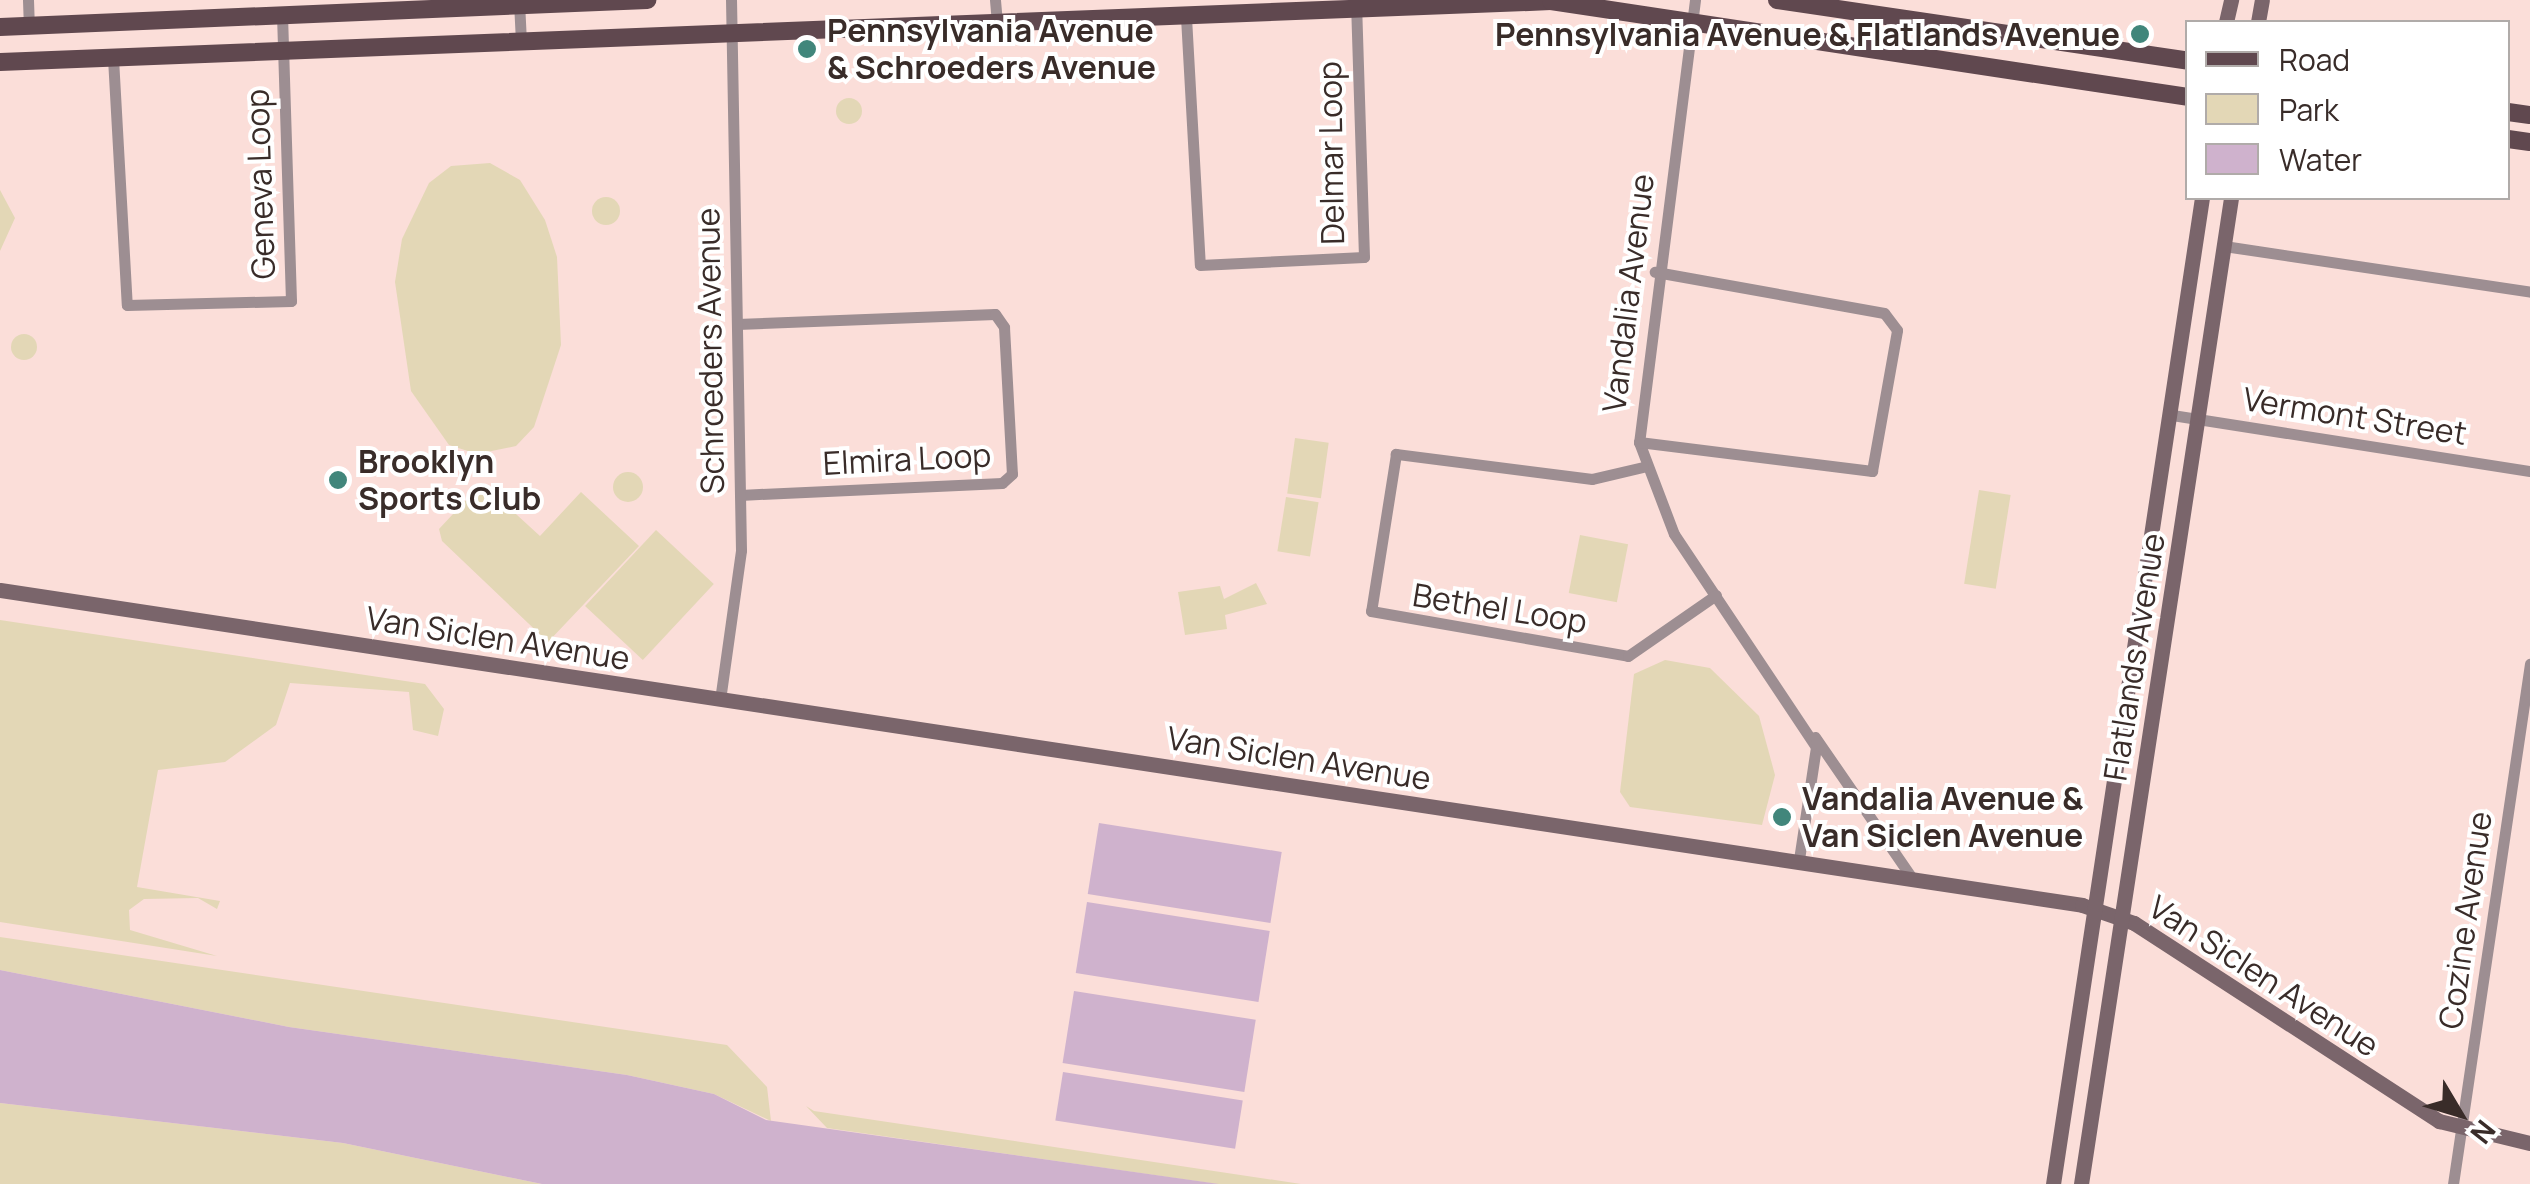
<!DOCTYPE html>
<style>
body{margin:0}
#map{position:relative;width:2530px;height:1184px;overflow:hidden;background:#fbded9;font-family:Manrope,sans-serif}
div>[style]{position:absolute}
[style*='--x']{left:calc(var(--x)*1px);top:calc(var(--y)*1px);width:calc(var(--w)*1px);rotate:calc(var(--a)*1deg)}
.green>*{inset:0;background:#e3d7b6;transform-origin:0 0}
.round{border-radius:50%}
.water>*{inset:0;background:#cfb2cd;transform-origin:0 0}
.street>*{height:11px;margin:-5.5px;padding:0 5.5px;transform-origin:5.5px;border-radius:5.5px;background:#9d8e92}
.secondary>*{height:15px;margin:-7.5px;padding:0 7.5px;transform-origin:7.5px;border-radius:7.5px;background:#7a656b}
.primary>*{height:18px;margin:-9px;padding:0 9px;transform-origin:9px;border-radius:9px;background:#60484f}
.dots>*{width:28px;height:28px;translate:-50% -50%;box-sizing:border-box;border:5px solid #fff;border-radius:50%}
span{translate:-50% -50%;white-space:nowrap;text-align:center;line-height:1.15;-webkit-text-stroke:8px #fff;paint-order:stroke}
.poi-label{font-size:32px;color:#392c29;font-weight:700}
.left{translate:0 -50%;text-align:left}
.right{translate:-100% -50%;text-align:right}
.street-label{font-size:32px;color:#392c29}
.legend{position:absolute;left:2185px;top:20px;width:325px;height:180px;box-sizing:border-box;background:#fff;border:2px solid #b0aba9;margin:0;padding:12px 18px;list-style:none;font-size:30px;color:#392c29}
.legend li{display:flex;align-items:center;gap:20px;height:50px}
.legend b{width:50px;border:2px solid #b0aba9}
.north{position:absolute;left:2410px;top:1064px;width:100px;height:100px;-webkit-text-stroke:8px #fff;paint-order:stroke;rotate:128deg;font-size:28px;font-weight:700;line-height:40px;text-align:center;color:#392c29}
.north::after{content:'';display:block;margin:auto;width:35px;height:45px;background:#392c29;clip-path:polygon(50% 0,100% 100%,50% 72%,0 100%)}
</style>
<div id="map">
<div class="green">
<div class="round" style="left:836px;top:98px;width:26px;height:26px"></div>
<div style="clip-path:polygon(490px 163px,520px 180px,545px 220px,557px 257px,561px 345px,534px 427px,516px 446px,477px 454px,449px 445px,411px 391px,395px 282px,402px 239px,429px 183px,451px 166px)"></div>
<div style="clip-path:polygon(0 190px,15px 218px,0 251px)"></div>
<div class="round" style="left:592px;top:197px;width:28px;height:28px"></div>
<div class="round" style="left:11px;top:334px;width:26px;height:26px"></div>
<div style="left:1295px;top:438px;width:34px;height:56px;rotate:8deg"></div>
<div class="round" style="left:613px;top:472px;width:30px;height:30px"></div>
<div style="clip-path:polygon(482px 483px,540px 536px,581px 492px,639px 546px,548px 642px,442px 541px,439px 529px)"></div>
<div style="left:1979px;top:490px;width:32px;height:95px;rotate:9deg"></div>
<div style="left:1286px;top:497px;width:33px;height:55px;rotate:9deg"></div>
<div style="left:656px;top:530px;width:79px;height:104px;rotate:43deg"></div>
<div style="left:1580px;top:535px;width:49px;height:59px;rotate:11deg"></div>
<div style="clip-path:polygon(1256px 583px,1267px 604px,1225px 615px,1227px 629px,1185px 635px,1178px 592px,1220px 586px,1224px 599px)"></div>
<div style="clip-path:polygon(0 620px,425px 684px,444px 709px,438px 736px,413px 730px,409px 692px,290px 683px,276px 725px,225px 762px,158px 770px,137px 887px,220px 901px,217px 909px,198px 898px,144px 899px,129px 910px,130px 930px,217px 956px,0 922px)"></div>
<div style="clip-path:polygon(1665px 660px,1710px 668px,1759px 716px,1775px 775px,1762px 825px,1630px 807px,1620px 792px,1634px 674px)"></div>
<div style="clip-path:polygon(0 937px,727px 1045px,767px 1087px,771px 1121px,714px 1094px,627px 1075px,289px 1027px,0 970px)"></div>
<div style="clip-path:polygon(0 1103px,343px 1143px,542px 1184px,0 1184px)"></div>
<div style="clip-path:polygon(806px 1106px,814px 1111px,1301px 1184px,1217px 1184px,827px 1128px)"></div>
</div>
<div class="water">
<div style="left:1099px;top:823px;width:185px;height:72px;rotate:9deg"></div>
<div style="left:1087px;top:902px;width:185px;height:72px;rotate:9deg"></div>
<div style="clip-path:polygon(0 970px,289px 1027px,627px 1075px,714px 1094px,766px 1120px,1219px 1184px,542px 1184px,343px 1143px,0 1103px)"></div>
<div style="left:1074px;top:991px;width:184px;height:73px;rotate:9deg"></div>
<div style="left:1063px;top:1072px;width:182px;height:49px;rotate:9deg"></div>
</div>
<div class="street">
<div style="--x:28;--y:0;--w:25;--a:88"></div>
<div style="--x:995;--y:0;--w:21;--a:85"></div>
<div style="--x:1695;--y:0;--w:446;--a:97.2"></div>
<div style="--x:1639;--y:442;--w:98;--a:69.2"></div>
<div style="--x:1674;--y:534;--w:256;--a:56.3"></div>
<div style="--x:1816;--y:747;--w:114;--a:98.6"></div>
<div style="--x:519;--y:2;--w:40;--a:87.1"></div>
<div style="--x:1186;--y:17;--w:248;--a:86.8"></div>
<div style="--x:1200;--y:265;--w:164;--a:-2.8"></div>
<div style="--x:1364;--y:257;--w:253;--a:-91.8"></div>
<div style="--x:113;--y:58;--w:247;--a:86.8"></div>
<div style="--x:127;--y:305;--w:164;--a:-1.4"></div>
<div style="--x:291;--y:301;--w:286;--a:-91.8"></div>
<div style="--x:2224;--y:246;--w:309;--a:8.5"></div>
<div style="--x:737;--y:324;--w:258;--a:-2.2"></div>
<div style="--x:995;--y:314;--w:16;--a:55"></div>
<div style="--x:1004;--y:327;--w:147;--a:86.9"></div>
<div style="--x:1012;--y:474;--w:13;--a:138"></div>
<div style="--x:1002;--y:483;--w:262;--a:177.4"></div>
<div style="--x:2172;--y:415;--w:362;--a:8.9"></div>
<div style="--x:1639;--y:442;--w:235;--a:7.1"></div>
<div style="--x:1872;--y:471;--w:143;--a:-79.9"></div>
<div style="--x:1897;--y:330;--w:21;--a:-127"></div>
<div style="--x:1884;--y:313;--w:233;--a:-169.8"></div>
<div style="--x:1643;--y:467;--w:52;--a:166.8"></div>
<div style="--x:1592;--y:479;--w:198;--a:-172.7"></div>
<div style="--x:1396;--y:454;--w:159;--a:99"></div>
<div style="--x:1371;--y:611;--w:261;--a:9.9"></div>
<div style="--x:1628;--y:656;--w:107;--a:-34.7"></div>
<div style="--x:720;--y:700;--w:151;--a:-82"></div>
<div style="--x:741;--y:550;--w:550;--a:-91.04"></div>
<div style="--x:1815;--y:737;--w:171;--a:55.5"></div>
<div style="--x:2453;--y:1184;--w:526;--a:-81.58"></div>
</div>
<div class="secondary">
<div style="--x:2226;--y:22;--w:23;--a:-77"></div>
<div style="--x:2258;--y:22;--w:22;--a:-80"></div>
<div style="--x:0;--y:590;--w:2106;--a:8.6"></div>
<div style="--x:2082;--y:905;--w:55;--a:19.1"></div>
<div style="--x:2134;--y:923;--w:364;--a:33"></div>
<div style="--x:2439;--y:1121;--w:94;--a:13.6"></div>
<div style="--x:2053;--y:1184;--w:997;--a:-81.41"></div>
<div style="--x:2081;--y:1184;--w:997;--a:-81.35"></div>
</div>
<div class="primary">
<div style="--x:1777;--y:0;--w:416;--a:8.4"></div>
<div style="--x:0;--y:27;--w:648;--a:-2.39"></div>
<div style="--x:0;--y:62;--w:1552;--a:-2.25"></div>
<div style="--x:1551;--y:1;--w:644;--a:8.57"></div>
<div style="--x:2508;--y:112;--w:22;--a:8"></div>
<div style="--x:2508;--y:139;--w:22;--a:8"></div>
</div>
<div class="dots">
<div style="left:2140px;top:34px;background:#41867b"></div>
<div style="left:807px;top:49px;background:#41867b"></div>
<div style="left:338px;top:480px;background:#41867b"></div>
<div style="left:1782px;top:817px;background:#41867b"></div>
</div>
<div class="poi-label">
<span class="left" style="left:827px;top:49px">Pennsylvania Avenue<br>&amp; Schroeders Avenue</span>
<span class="right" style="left:2120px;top:34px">Pennsylvania Avenue &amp; Flatlands Avenue</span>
<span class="left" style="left:358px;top:480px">Brooklyn<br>Sports Club</span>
<span class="left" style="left:1802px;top:817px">Vandalia Avenue &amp;<br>Van Siclen Avenue</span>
</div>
<div class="street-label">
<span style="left:1331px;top:153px;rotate:-91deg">Delmar Loop</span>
<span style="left:260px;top:184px;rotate:-92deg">Geneva Loop</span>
<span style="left:1628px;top:293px;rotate:-83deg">Vandalia Avenue</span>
<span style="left:710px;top:351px;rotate:-91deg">Schroeders Avenue</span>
<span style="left:2355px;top:416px;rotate:9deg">Vermont Street</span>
<span style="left:907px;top:459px;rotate:-3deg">Elmira Loop</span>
<span style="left:1500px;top:608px;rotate:9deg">Bethel Loop</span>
<span style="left:498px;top:638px;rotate:9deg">Van Siclen Avenue</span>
<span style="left:2134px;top:657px;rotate:-81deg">Flatlands Avenue</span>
<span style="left:1299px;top:758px;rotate:9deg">Van Siclen Avenue</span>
<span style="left:2465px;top:920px;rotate:-82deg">Cozine Avenue</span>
<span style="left:2264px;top:976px;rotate:33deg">Van Siclen Avenue</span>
</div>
<ul class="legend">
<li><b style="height:12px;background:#60484f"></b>Road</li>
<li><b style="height:28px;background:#e3d7b6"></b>Park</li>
<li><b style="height:28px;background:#cfb2cd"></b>Water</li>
</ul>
<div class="north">N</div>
</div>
